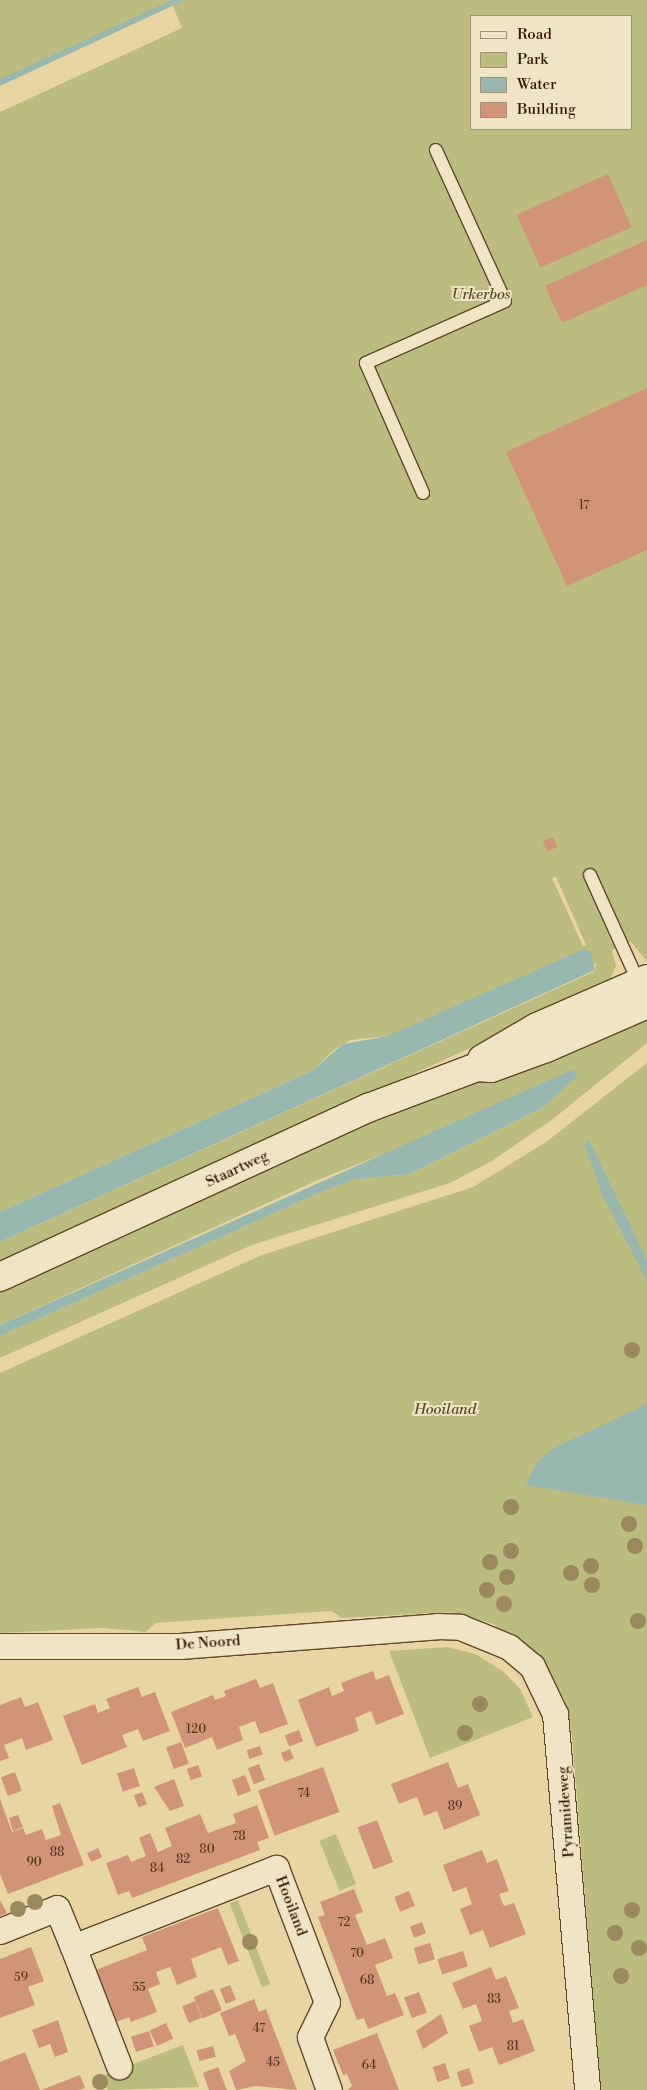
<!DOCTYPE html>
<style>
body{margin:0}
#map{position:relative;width:647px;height:2090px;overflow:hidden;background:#e7d6a4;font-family:"Libre Bodoni",serif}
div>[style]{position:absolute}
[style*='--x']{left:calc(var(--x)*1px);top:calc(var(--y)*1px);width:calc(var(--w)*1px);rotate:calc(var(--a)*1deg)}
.green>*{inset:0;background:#bcbc81;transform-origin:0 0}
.water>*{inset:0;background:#98b7ae}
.building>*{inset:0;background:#d19478;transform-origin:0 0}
.roads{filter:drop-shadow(1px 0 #5e4829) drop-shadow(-1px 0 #5e4829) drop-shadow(0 1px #5e4829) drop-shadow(0 -1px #5e4829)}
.service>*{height:12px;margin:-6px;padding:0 6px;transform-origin:6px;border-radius:6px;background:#efe4c4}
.minor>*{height:25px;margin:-12.5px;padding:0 12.5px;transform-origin:12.5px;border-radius:12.5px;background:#efe4c4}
.secondary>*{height:28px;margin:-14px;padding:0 14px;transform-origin:14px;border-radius:14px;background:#efe4c4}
.trees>*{width:16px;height:16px;margin:-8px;border-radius:50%;background:#9a885f}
span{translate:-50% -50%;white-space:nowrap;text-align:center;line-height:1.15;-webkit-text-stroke:4px #efe4c4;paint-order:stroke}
.number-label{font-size:12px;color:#59371e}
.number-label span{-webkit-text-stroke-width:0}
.park-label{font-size:15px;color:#5b4927;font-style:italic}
.street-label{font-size:15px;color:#311800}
.legend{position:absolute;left:470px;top:15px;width:162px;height:115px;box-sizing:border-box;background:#efe4c4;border:1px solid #a39276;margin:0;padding:6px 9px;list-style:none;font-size:15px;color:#311800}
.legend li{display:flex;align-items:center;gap:10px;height:25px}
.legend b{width:25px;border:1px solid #a39276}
</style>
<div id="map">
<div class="green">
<div style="clip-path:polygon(evenodd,0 0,647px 0,647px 961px,631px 942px,612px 950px,616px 966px,608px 985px,0 1263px,0 1242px,595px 971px,596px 963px,388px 1036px,351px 1040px,335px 1049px,312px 1071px,0 1212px,0 112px,182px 28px,172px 4px,0 82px,0 0,471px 16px,631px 16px,631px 129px,471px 129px,471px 16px,0 0,556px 877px,586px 945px,583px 946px,552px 878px,556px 877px)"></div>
<div style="clip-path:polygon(647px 1012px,647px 1043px,553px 1119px,492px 1161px,450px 1183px,252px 1245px,0 1358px,0 1336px,324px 1191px,352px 1180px,410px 1174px,544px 1107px,577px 1077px,318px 1180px,0 1325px,0 1290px,365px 1124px,563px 1051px)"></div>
<div style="clip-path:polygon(647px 1063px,647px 2090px,601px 2090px,572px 1737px,566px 1703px,543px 1660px,493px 1624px,453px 1612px,342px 1618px,331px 1611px,155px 1623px,146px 1632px,103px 1628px,0 1633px,0 1373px,262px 1255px,473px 1187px,546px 1142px)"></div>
<div style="clip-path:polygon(447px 1647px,475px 1654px,504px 1672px,520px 1689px,533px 1717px,430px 1758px,389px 1651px)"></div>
<div style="left:336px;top:1834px;width:54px;height:18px;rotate:68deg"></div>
<div style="left:238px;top:1900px;width:90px;height:9px;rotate:69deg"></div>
<div style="clip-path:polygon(183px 2045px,199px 2087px,108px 2090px,102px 2076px)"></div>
</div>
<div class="water">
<div style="clip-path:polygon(172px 0,185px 0,0 86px,0 79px)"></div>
<div style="clip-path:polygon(584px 949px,591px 952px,595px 970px,0 1242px,0 1212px,312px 1071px,343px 1044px,388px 1036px)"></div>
<div style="clip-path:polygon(574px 1069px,577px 1077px,544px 1107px,410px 1174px,352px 1180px,324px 1191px,0 1336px,0 1325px)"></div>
<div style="clip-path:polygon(589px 1140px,647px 1260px,647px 1281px,603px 1196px,584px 1144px)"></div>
<div style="clip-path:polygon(647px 1404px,647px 1505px,526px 1485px,536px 1464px,552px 1449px)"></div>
</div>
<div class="building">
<div style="left:608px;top:174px;width:58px;height:100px;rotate:66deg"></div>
<div style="clip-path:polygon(647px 240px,647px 285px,562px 323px,545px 286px)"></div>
<div style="clip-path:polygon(647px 388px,647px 550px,567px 586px,506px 452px)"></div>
<div style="left:553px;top:837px;width:11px;height:11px;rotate:68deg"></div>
<div style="clip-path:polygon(373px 1671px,376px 1680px,389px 1675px,404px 1714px,376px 1725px,371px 1711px,355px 1718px,359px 1731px,316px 1747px,298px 1700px,329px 1687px,332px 1696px,344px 1691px,341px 1683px)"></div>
<div style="clip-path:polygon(256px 1679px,260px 1688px,273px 1683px,288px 1724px,260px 1734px,255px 1721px,239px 1727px,243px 1740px,217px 1750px,212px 1737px,185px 1748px,171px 1712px,213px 1695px,215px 1700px,226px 1696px,224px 1691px)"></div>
<div style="clip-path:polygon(138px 1687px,142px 1697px,155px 1692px,170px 1731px,143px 1741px,138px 1729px,122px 1735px,127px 1747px,82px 1765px,63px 1716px,95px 1704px,98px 1713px,110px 1708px,106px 1699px)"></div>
<div style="clip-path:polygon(21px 1697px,25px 1707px,38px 1702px,53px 1740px,26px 1750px,22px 1738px,4px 1745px,9px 1758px,0 1761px,0 1705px)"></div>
<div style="left:299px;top:1730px;width:12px;height:15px;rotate:70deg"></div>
<div style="left:181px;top:1742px;width:23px;height:16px;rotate:70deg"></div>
<div style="left:260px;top:1746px;width:9px;height:14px;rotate:72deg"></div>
<div style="left:290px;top:1749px;width:10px;height:10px;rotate:66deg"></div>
<div style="clip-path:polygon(448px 1762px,458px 1788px,468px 1784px,480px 1815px,444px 1830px,437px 1811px,424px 1816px,417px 1797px,399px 1804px,391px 1784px)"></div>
<div style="left:259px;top:1764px;width:17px;height:12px;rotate:69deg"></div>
<div style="left:198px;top:1765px;width:12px;height:12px;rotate:70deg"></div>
<div style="left:323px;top:1767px;width:48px;height:69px;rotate:70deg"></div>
<div style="left:134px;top:1768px;width:19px;height:18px;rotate:72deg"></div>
<div style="left:15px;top:1772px;width:20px;height:15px;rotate:70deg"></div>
<div style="left:245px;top:1775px;width:17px;height:14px;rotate:69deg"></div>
<div style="clip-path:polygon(174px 1779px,184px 1806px,170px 1811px,154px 1787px)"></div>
<div style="left:142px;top:1792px;width:13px;height:9px;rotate:67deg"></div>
<div style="clip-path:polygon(0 1799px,12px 1832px,23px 1828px,26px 1835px,42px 1829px,46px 1840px,61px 1835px,52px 1806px,60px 1803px,84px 1865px,8px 1894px,0 1874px)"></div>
<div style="clip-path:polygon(257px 1805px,269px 1838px,257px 1842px,260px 1850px,132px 1898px,129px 1891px,118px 1895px,106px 1863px,128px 1855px,131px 1862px,146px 1856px,139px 1838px,150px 1833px,158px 1852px,172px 1846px,165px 1828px,200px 1814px,208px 1833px,236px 1823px,233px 1814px)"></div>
<div style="clip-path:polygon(18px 1815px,23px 1827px,13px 1831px,9px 1818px)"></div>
<div style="left:377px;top:1820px;width:45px;height:21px;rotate:69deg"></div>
<div style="left:98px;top:1848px;width:10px;height:12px;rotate:66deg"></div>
<div style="clip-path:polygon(482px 1850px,487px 1863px,497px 1859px,509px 1891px,499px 1894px,504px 1906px,514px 1903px,526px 1934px,490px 1948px,483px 1930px,470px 1935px,460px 1909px,472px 1904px,466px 1887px,453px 1892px,443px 1865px)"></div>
<div style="clip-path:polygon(354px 1889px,363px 1912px,355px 1915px,367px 1945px,385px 1938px,393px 1958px,375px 1965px,387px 1996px,395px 1993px,404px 2015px,368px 2029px,364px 2018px,357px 2020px,318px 1917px,325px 1915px,320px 1902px)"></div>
<div style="left:409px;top:1891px;width:16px;height:16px;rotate:68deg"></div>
<div style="clip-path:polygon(0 1900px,7px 1913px,0 1916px)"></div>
<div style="clip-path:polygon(218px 1908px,239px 1961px,228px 1965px,221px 1947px,191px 1959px,197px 1977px,177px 1985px,170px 1967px,156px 1972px,160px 1984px,148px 1989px,157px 2012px,131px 2022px,129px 2017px,116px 2022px,96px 1970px,147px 1950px,142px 1937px)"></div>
<div style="left:422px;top:1922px;width:12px;height:13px;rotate:70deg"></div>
<div style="left:430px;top:1943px;width:17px;height:17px;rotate:73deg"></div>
<div style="clip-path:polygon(31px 1947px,44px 1981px,28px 1987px,35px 2005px,0 2018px,0 1959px)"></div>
<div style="left:463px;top:1951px;width:16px;height:27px;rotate:72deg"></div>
<div style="clip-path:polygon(491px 1967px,496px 1980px,506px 1976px,519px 2008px,509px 2011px,513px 2023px,523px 2019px,535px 2051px,499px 2065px,492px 2047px,479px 2052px,469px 2026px,482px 2021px,476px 2004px,463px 2009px,452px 1983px)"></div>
<div style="left:230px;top:1985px;width:16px;height:11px;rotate:68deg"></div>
<div style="left:213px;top:1989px;width:23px;height:21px;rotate:67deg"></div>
<div style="left:419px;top:1992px;width:22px;height:16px;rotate:69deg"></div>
<div style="clip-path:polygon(254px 1999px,259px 2012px,266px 2009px,297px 2090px,256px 2086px,236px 2090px,229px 2071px,246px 2061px,235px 2034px,229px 2036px,220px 2013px)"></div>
<div style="left:195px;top:2001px;width:18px;height:14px;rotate:68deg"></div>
<div style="clip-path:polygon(441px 2014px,448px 2033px,423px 2049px,416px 2031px)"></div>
<div style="clip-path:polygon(58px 2020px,68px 2052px,55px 2057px,50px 2044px,39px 2048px,32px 2030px)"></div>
<div style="left:166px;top:2023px;width:17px;height:18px;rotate:65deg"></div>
<div style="left:149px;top:2031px;width:16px;height:19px;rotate:72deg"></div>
<div style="clip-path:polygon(377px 2033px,399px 2090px,348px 2090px,352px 2086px,347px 2074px,343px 2075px,333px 2050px)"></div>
<div style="left:213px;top:2046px;width:11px;height:17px;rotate:75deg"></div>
<div style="clip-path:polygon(25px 2052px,40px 2090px,0 2090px,0 2062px)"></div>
<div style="left:445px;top:2063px;width:16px;height:13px;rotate:72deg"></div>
<div style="clip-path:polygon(218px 2067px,227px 2090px,209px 2090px,203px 2073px)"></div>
<div style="left:469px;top:2068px;width:16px;height:13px;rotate:72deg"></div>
<div style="clip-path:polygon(80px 2075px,85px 2088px,79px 2090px,41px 2090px)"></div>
</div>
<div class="roads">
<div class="service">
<div style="--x:423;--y:493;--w:142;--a:-113.7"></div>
<div style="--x:366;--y:363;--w:152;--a:-24"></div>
<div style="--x:505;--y:301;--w:166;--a:-114.6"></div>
<div style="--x:590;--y:875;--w:121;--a:65.6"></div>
</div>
<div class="minor">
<div style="--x:0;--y:1646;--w:180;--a:0"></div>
<div style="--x:180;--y:1646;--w:258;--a:-4.4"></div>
<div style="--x:437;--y:1626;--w:23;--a:2"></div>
<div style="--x:460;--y:1627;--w:53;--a:22.2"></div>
<div style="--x:509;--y:1647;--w:30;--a:40"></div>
<div style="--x:532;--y:1666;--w:53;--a:64.4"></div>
<div style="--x:555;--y:1714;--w:377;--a:85.1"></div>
<div style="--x:0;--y:1931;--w:61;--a:-22"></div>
<div style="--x:57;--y:1908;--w:42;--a:67.7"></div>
<div style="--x:73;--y:1947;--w:218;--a:-21.3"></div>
<div style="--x:276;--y:1868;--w:143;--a:69.2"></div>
<div style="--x:327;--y:2002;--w:39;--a:116"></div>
<div style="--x:310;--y:2037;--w:56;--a:70.3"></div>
<div style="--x:73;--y:1947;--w:128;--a:68.9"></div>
</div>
<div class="secondary">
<div style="--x:482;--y:1059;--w:64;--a:-30.2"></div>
<div style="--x:537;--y:1027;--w:120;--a:-23.6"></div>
<div style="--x:0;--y:1277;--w:405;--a:-24.7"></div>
<div style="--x:368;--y:1108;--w:116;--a:-20.6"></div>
<div style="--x:477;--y:1067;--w:14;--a:4"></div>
<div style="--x:491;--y:1068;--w:59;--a:-20"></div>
<div style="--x:546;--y:1048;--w:110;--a:-23.5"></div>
</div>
</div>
<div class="trees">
<div style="left:632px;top:1350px"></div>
<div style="left:511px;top:1507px"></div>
<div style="left:629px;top:1524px"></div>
<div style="left:635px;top:1546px"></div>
<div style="left:511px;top:1551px"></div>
<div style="left:490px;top:1562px"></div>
<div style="left:591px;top:1566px"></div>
<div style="left:571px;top:1573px"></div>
<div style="left:507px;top:1577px"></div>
<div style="left:592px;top:1585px"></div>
<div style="left:487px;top:1590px"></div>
<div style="left:504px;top:1604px"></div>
<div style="left:638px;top:1621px"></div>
<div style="left:480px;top:1704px"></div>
<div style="left:465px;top:1733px"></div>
<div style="left:35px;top:1902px"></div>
<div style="left:18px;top:1909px"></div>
<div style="left:632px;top:1910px"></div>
<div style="left:615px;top:1933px"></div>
<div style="left:250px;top:1942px"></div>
<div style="left:639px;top:1948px"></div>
<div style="left:621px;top:1976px"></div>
<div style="left:100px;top:2082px"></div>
</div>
<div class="number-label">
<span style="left:584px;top:506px">17</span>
<span style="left:196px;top:1730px">120</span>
<span style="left:304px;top:1794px">74</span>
<span style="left:455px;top:1807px">89</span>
<span style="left:239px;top:1837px">78</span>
<span style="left:207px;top:1850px">80</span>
<span style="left:57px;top:1853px">88</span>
<span style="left:183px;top:1860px">82</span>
<span style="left:34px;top:1863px">90</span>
<span style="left:157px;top:1869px">84</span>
<span style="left:344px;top:1923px">72</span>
<span style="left:357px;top:1954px">70</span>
<span style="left:21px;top:1978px">59</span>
<span style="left:367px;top:1981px">68</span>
<span style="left:139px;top:1988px">55</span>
<span style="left:494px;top:2000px">83</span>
<span style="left:259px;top:2029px">47</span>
<span style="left:513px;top:2047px">81</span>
<span style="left:273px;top:2063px">45</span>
<span style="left:369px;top:2066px">64</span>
</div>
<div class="park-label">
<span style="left:481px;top:295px">Urkerbos</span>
<span style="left:445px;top:1410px">Hooiland</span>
</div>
<div class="street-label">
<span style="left:237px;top:1169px;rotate:-25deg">Staartweg</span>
<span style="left:208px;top:1643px;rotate:-4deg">De Noord</span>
<span style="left:566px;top:1812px;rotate:-94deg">Pyramideweg</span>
<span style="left:291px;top:1906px;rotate:69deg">Hooiland</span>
</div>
<ul class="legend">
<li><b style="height:6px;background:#efe4c4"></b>Road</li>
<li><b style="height:14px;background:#bcbc81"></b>Park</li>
<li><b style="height:14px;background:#98b7ae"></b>Water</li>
<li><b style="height:14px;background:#d19478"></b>Building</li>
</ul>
</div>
